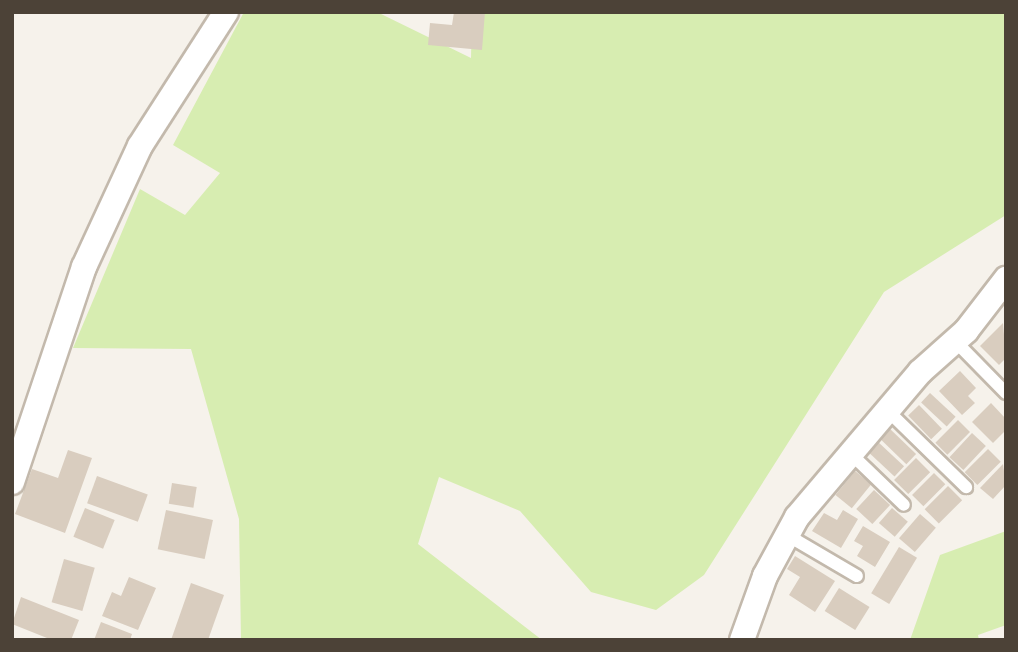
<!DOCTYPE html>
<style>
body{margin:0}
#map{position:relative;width:1018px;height:652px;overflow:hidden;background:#f6f2eb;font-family:Arial,sans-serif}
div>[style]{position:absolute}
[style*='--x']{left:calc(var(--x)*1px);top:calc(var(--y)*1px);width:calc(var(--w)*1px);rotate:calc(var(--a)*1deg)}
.green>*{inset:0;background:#d7edb1}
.building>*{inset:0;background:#d9cdbf;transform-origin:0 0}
.roads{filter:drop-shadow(2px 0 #c3b9ac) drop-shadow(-2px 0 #c3b9ac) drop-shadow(0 2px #c3b9ac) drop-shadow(0 -2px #c3b9ac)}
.service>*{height:12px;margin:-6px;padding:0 6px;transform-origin:6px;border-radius:6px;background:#fff}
.minor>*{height:24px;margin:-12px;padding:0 12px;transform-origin:12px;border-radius:12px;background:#fff}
span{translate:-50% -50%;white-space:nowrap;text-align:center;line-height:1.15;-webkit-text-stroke:7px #fff;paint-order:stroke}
.frame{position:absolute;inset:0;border:14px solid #4c4237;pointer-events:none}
</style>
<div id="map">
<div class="green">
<div style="clip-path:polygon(244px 12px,379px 13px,471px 58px,472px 12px,1006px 12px,1006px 215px,884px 292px,704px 575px,656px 610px,591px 592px,520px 511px,439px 477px,418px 544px,542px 640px,241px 640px,239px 519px,191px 349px,73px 348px,140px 189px,185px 215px,220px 173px,173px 145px)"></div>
<div style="clip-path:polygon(1006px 531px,1006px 625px,978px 635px,979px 640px,910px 640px,940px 555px)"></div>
</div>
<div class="building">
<div style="clip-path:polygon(454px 12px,485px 12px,482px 50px,428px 45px,430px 23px,452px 25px)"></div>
<div style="clip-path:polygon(1003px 323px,1006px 358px,999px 365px,980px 346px)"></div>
<div style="clip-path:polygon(960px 371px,976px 388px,968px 396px,975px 403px,962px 415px,939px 391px)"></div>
<div style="left:930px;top:393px;width:35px;height:13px;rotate:43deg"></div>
<div style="clip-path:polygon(991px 403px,1006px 419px,1006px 430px,993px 443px,972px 422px)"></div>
<div style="left:919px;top:405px;width:33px;height:15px;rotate:46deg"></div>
<div style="left:958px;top:420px;width:17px;height:32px;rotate:45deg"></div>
<div style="left:888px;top:427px;width:39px;height:14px;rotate:44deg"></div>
<div style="left:972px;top:433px;width:19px;height:33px;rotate:43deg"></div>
<div style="left:877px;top:441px;width:37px;height:14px;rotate:43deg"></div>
<div style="left:988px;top:449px;width:18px;height:33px;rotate:45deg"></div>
<div style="clip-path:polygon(68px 450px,92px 458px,65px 533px,15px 514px,32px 469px,58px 478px)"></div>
<div style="left:916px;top:458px;width:20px;height:31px;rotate:45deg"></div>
<div style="clip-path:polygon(1003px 464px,1006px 485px,993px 499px,980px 488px)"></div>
<div style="left:855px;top:471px;width:21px;height:31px;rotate:39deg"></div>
<div style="left:934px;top:473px;width:16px;height:31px;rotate:45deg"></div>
<div style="left:97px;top:476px;width:54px;height:29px;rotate:20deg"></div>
<div style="left:172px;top:483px;width:25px;height:21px;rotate:9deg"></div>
<div style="left:948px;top:486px;width:20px;height:33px;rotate:45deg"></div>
<div style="left:874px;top:490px;width:22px;height:26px;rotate:43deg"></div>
<div style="left:85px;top:508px;width:32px;height:31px;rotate:22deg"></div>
<div style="left:892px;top:508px;width:21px;height:20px;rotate:41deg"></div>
<div style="left:166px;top:510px;width:48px;height:40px;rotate:12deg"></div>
<div style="clip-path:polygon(843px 510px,858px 519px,841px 548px,812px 531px,824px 513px,837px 520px)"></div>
<div style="left:920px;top:514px;width:21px;height:32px;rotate:41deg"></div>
<div style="clip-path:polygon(863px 526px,890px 542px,875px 567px,857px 556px,863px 546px,854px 541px)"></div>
<div style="left:899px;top:547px;width:21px;height:54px;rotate:31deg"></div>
<div style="clip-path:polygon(795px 556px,835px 581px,815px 612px,789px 595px,800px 577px,787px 569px)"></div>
<div style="left:64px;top:559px;width:32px;height:45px;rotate:16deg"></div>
<div style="clip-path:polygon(129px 577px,156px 588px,138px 630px,102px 616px,112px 592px,121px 596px)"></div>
<div style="clip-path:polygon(191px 583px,224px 595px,208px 640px,171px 640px)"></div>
<div style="left:839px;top:588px;width:36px;height:27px;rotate:32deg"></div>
<div style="clip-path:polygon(21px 597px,79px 620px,71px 640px,52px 640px,12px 624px)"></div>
<div style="clip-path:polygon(101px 622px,132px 634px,130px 640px,94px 640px)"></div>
</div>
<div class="roads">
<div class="service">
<div style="--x:955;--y:341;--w:73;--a:45.6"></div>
<div style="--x:886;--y:409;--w:112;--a:44.3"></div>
<div style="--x:849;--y:452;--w:76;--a:43.9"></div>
<div style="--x:787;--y:535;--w:81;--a:30.4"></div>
</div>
<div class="minor">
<div style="--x:12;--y:482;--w:227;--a:-71.5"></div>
<div style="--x:84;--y:267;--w:133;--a:-65.2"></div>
<div style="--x:140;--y:146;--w:159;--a:-57.3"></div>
<div style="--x:742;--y:640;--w:68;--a:-70.2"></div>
<div style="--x:765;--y:576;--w:67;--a:-61.5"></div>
<div style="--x:797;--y:517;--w:190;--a:-49.7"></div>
<div style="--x:920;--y:372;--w:62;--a:-41.7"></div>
<div style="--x:966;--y:331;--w:66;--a:-52.4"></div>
</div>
</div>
<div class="frame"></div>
</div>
